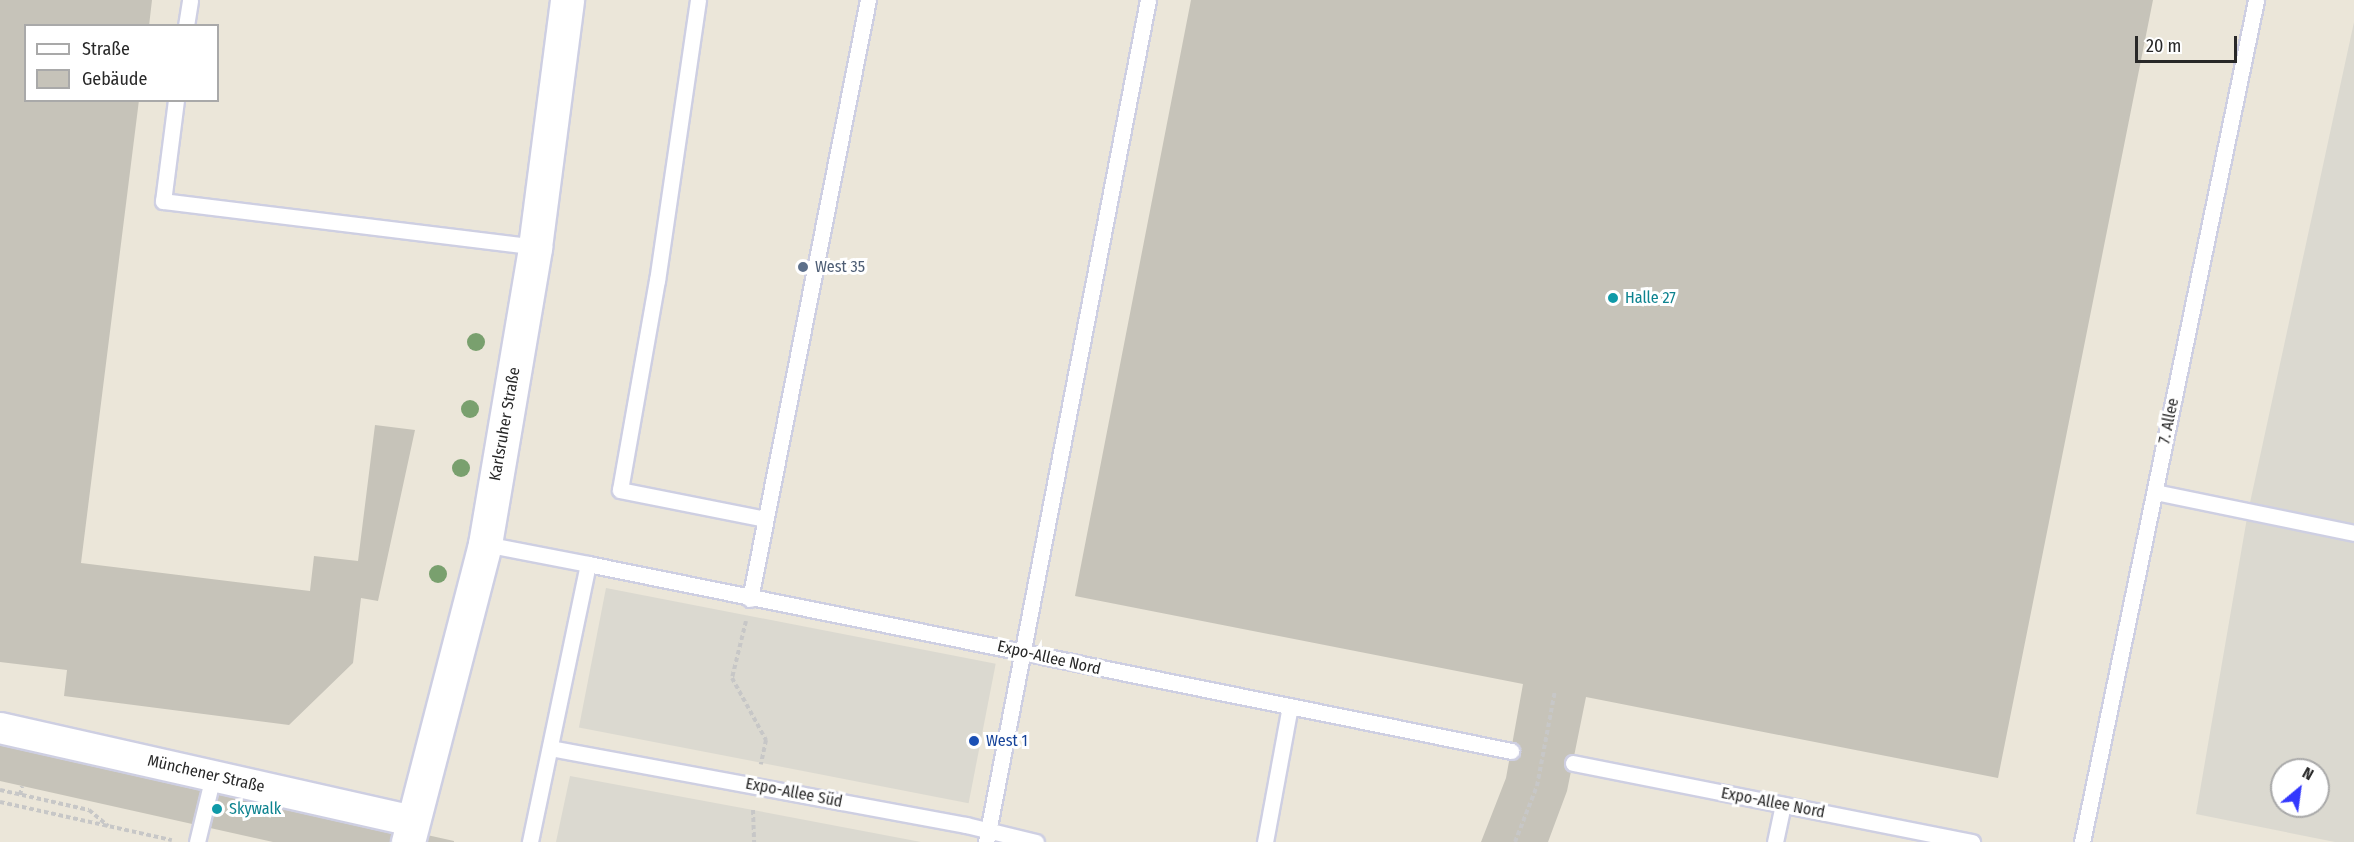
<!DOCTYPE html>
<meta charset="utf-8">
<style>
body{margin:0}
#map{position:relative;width:2354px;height:842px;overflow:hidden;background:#ebe6d9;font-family:"Fira Sans Condensed",sans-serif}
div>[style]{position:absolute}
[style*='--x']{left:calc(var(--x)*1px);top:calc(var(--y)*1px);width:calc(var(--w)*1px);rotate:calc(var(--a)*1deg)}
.plaza>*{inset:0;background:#dbd9d0;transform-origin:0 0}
.building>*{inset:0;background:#c6c3b9}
.path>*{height:4px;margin-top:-2px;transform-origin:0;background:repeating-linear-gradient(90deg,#c7c7c7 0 4.5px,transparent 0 7.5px)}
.roads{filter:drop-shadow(2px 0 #cecfe2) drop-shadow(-2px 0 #cecfe2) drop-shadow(0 2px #cecfe2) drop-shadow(0 -2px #cecfe2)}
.lane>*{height:15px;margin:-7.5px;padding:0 7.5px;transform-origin:7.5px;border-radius:7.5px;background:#fff}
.street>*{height:30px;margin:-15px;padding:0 15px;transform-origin:15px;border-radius:15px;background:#fff}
.secondary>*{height:33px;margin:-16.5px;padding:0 16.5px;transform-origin:16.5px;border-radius:16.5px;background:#fff}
.trees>*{width:18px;height:18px;margin:-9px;border-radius:50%;background:#79a06e}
.dots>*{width:16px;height:16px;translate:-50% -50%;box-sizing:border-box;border:3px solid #fff;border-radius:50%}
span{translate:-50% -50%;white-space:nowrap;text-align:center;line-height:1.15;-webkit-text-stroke:6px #fff;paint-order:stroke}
.service-label{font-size:16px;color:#4e5e75}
.left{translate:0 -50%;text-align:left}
.culture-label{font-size:16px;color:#0d838f}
.street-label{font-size:16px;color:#282828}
.transit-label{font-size:16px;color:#164399}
.legend{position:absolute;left:24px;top:24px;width:195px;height:78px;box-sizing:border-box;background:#fff;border:2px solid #a9a9a9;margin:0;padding:8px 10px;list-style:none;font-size:18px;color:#282828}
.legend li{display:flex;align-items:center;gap:12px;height:30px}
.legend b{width:30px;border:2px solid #a9a9a9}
.north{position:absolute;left:2270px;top:758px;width:60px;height:60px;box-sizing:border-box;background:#fff;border:2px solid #a9a9a9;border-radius:50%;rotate:29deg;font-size:16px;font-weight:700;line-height:24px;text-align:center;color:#282828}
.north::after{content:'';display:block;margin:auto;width:21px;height:27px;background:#3338fe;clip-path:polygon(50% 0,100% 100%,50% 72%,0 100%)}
.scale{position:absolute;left:2135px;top:36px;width:102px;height:27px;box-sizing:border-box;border:3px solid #282828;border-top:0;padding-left:8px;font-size:18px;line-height:21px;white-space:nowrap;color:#282828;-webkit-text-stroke:4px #fff;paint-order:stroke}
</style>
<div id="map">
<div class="plaza">
<div style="clip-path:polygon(evenodd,2354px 22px,2354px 842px,2335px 842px,2196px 814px,2248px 512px,2354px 22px,2282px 770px,2318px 770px,2318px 806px,2282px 806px,2282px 770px)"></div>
<div style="left:606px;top:588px;width:397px;height:142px;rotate:11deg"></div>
<div style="clip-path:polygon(570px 776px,753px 810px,921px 842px,556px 842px)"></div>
</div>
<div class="building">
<div style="clip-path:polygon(0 0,152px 0,149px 26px,26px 26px,26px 100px,139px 100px,81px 563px,310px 591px,314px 556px,358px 561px,375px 425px,415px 430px,378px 601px,361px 598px,353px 663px,289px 725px,64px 696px,67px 670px,0 662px)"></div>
<div style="clip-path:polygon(1191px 0,2153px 0,1998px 778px,1586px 697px,1567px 791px,1548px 842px,1481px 842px,1506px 778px,1523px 684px,1075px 596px)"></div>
<div style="clip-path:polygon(0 740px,454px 841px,454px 842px,273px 842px,0 781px)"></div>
</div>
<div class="path">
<div style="--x:746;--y:621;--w:59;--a:103.8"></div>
<div style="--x:732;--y:678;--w:71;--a:61.3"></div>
<div style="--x:766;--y:740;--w:25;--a:102"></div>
<div style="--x:0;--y:790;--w:91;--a:12.7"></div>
<div style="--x:89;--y:810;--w:25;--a:40"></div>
<div style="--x:20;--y:795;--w:9;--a:-77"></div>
<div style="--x:0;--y:802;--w:176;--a:12.5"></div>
<div style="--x:753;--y:810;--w:32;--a:88"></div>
<div style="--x:1515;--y:842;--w:60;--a:-68.6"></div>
<div style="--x:1537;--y:786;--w:97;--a:-79.3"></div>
</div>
<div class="roads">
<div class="lane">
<div style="--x:698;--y:0;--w:283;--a:98.3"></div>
<div style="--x:657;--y:280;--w:213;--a:100"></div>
<div style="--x:620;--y:490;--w:148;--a:11.3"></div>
<div style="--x:186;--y:26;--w:26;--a:-81"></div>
<div style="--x:176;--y:100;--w:102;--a:97.3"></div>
<div style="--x:163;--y:201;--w:375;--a:7"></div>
<div style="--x:2155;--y:492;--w:203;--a:11.6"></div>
<div style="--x:485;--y:544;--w:105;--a:11"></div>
<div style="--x:588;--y:564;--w:284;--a:101.8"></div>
<div style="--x:588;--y:564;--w:942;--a:11.45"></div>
<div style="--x:750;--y:599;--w:611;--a:-78.86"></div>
<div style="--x:550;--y:748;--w:423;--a:10.5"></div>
<div style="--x:966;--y:825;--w:72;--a:13.7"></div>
<div style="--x:1573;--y:763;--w:407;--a:11.2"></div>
<div style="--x:197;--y:842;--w:68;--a:-76.4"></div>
<div style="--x:986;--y:842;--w:857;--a:-79.11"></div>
<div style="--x:1265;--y:842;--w:138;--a:-79.6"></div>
<div style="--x:1775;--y:842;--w:38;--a:-78"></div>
<div style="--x:2082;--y:842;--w:860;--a:-78.32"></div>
</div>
<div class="street">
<div style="--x:0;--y:728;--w:423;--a:12.7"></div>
</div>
<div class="secondary">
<div style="--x:408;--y:842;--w:308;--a:-75.5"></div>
<div style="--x:485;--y:544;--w:301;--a:-80.4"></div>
<div style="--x:535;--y:247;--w:249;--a:-82.6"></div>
</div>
</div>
<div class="trees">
<div style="left:476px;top:342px"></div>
<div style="left:470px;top:409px"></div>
<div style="left:461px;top:468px"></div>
<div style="left:438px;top:574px"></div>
</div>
<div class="dots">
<div style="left:803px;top:267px;background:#5c6f8a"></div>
<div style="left:1613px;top:298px;background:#0f9aa8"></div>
<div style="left:974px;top:741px;background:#1a4fb4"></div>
<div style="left:217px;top:809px;background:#0f9aa8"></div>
</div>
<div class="service-label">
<span class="left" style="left:815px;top:267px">West 35</span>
</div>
<div class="culture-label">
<span class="left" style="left:1625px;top:298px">Halle 27</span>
<span class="left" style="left:229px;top:809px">Skywalk</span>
</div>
<div class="street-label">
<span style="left:2169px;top:421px;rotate:-78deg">7. Allee</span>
<span style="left:505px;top:424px;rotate:-80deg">Karlsruher Straße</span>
<span style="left:1049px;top:658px;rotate:13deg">Expo-Allee Nord</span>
<span style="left:206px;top:774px;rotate:13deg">Münchener Straße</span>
<span style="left:794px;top:793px;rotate:11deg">Expo-Allee Süd</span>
<span style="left:1773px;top:803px;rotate:11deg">Expo-Allee Nord</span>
</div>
<div class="transit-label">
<span class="left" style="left:986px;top:741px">West 1</span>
</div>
<ul class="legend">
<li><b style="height:8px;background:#fff"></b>Straße</li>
<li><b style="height:16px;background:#c6c3b9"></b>Gebäude</li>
</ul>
<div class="north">N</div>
<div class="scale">20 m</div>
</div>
